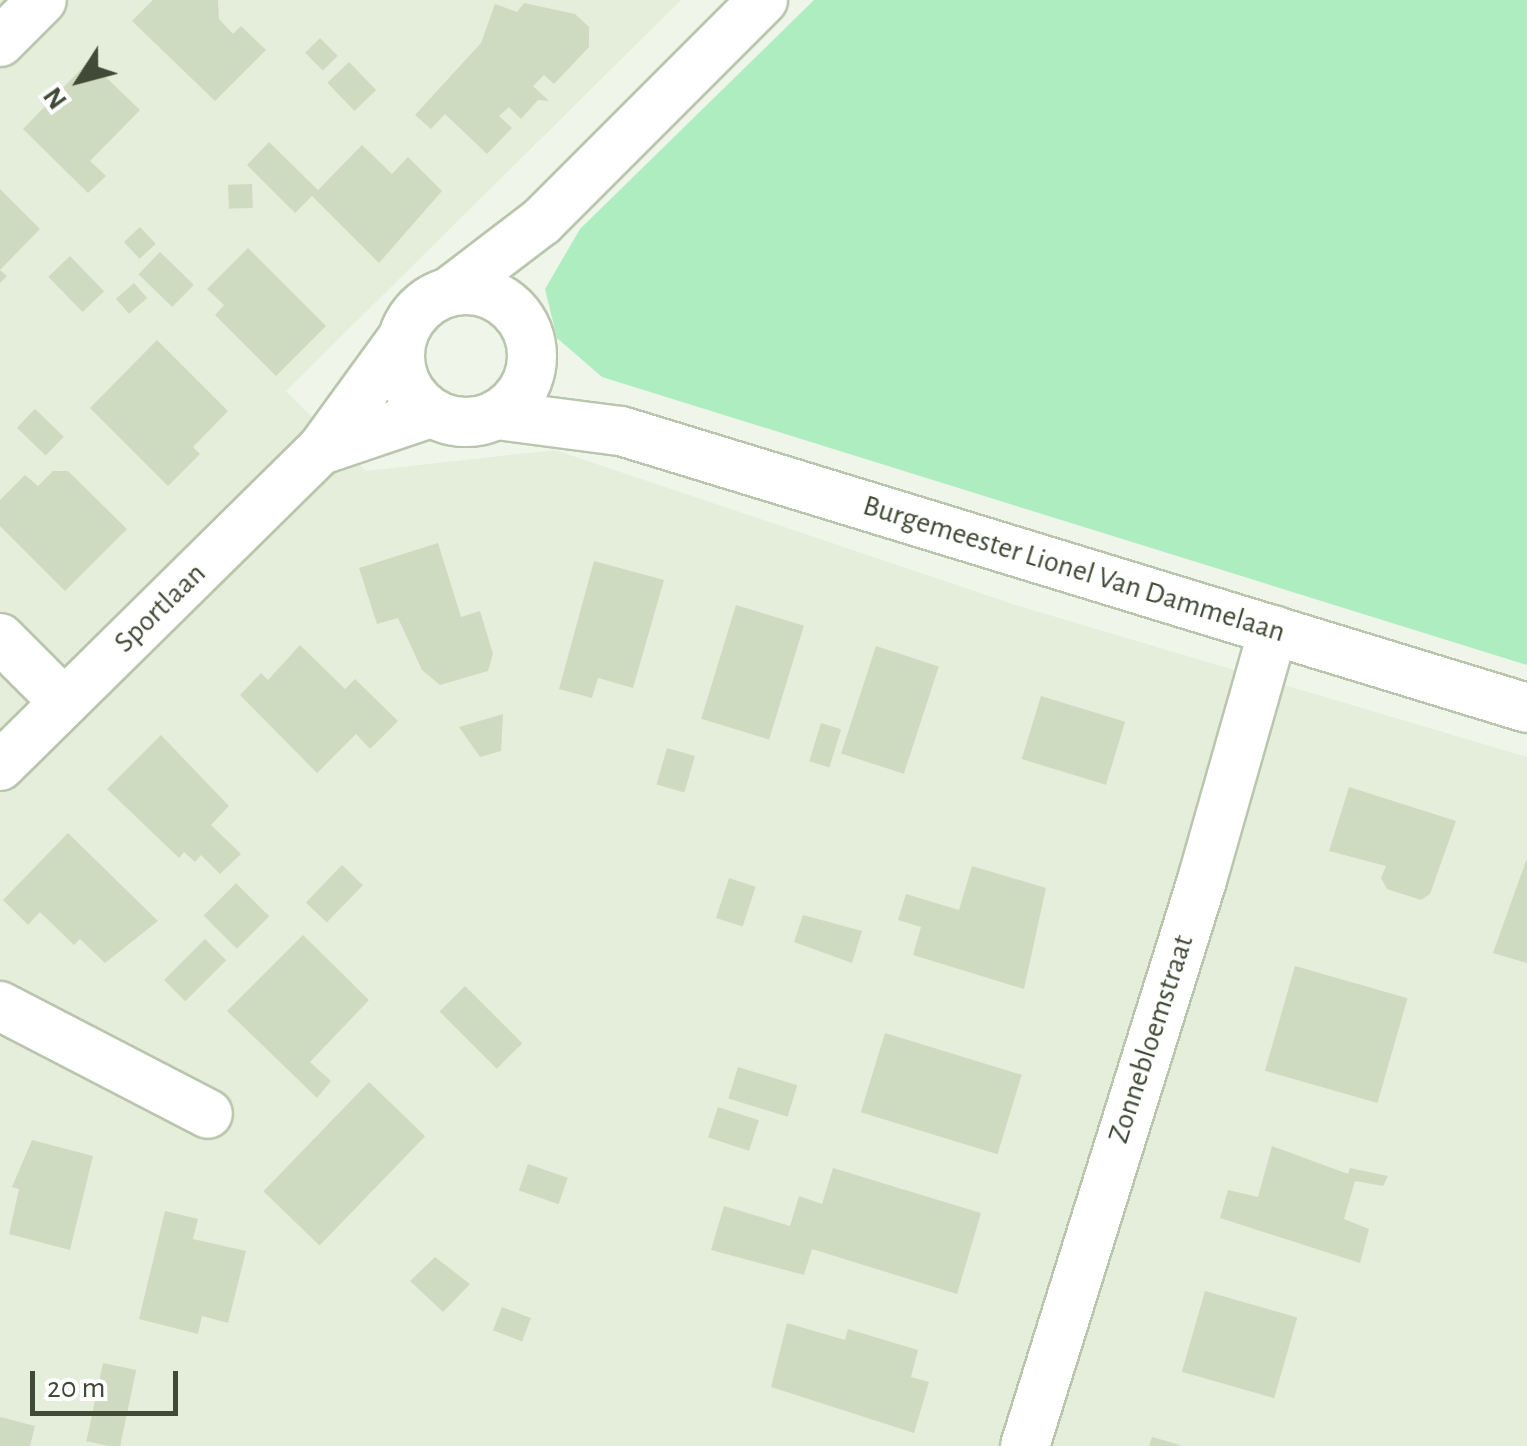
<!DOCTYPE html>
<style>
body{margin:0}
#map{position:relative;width:1527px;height:1446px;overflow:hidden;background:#eff5e9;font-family:"Alegreya Sans",sans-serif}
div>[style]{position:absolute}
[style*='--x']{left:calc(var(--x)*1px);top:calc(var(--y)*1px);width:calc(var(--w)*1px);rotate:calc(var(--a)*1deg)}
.residential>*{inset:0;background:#e4eeda}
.green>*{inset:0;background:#aeedc0}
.building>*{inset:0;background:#cfdbc0;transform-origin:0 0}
.roads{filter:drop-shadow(2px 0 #b9c5ad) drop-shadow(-2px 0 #b9c5ad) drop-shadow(0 2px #b9c5ad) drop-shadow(0 -2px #b9c5ad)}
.minor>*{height:48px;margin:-24px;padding:0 24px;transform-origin:24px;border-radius:24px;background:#fff}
.minor>.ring{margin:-24px;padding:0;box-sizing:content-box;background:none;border:48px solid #fff;border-radius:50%}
span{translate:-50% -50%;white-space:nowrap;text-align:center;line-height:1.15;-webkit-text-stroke:8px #fff;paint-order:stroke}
.street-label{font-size:30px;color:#414a36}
.north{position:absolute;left:30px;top:30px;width:100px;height:100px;-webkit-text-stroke:8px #fff;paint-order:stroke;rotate:234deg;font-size:28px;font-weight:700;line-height:40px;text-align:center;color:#414a36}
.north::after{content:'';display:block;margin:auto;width:35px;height:45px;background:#414a36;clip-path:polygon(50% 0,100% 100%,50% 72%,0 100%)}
.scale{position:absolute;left:30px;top:1371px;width:148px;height:45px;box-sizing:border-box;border:5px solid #414a36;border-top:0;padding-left:12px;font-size:30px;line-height:35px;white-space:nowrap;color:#414a36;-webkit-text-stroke:8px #fff;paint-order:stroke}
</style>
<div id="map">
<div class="residential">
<div style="clip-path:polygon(0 0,681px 0,286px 391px,366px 471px,555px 450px,1022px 607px,1527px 757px,1527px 1446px,0 1446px)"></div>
</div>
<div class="green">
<div style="clip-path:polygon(814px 0,1527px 0,1527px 665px,602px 377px,557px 338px,545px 289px,580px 229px)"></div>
</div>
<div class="building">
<div style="clip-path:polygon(153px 0,218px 0,219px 19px,233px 34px,241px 26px,266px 50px,215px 101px,132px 21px)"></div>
<div style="clip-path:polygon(524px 3px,575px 14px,589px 27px,589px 47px,554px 84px,544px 75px,533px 86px,549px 101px,538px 100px,521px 119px,509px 107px,499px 116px,512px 128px,487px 154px,445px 114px,431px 129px,415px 115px,481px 43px,495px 4px,517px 12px)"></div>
<div style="left:320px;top:38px;width:25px;height:21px;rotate:45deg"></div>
<div style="clip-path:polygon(89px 61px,140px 110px,90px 161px,106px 176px,88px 193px,23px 129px)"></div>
<div style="left:349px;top:62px;width:39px;height:30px;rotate:46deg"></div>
<div style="clip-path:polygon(269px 142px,318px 190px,362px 145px,392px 174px,408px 157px,442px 191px,379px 263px,312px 196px,295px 213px,247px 165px)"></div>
<div style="left:252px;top:184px;width:24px;height:24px;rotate:88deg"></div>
<div style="clip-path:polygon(0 189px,40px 229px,0 270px,7px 276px,0 283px)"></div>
<div style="left:140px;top:227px;width:23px;height:22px;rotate:47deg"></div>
<div style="clip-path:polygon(248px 248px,326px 326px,276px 376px,215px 315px,224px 305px,207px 289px)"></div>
<div style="left:160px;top:252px;width:47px;height:31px;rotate:44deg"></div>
<div style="left:70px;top:256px;width:49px;height:30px;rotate:46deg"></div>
<div style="left:134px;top:283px;width:20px;height:24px;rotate:49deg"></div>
<div style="clip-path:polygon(157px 340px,228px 411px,193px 447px,200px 454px,168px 486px,90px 408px)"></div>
<div style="left:35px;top:409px;width:40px;height:26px;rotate:44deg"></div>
<div style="clip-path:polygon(53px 471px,68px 471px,127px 529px,65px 591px,0 526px,0 500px,25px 475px,38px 486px)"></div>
<div style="clip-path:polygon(438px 543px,461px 617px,480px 611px,493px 654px,488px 671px,440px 685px,422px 670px,398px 618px,377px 624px,359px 568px)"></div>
<div style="clip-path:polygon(594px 561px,664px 580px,633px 688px,598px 678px,592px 698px,559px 689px)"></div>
<div style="left:736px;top:605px;width:71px;height:119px;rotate:17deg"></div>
<div style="clip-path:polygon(300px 645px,345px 689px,355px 679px,398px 721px,370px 749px,356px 734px,317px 773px,240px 695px,261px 673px,268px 680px)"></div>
<div style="left:876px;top:646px;width:66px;height:113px;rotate:18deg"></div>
<div style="left:1041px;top:696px;width:88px;height:66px;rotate:17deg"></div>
<div style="clip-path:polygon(503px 714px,501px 751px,480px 757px,459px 727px)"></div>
<div style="left:821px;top:723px;width:21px;height:40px;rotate:17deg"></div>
<div style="clip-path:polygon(161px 735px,229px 806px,211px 825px,241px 854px,220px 874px,201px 855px,195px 862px,184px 852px,179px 858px,107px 789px)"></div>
<div style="left:667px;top:748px;width:29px;height:38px;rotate:16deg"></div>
<div style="clip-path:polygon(1349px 787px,1456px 821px,1430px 894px,1421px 900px,1387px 889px,1381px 878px,1386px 866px,1329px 851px)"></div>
<div style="clip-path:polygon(68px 833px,158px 921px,105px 963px,80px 939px,74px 945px,40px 912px,28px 925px,3px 900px)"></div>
<div style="clip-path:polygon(1527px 858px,1527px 963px,1493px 953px)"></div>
<div style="left:342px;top:865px;width:29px;height:52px;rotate:44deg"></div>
<div style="clip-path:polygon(972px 866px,1046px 888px,1024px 989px,913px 955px,921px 927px,898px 920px,906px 894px,959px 910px)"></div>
<div style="left:729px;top:878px;width:28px;height:42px;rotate:18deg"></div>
<div style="left:236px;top:883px;width:47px;height:46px;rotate:45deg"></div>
<div style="clip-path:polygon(803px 915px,862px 931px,852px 963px,794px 942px)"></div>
<div style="clip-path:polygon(303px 935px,369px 1000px,310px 1062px,331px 1081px,317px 1098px,227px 1011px)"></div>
<div style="left:205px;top:939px;width:30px;height:58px;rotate:45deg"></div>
<div style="left:1295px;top:966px;width:117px;height:109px;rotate:16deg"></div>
<div style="left:465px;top:986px;width:81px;height:36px;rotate:45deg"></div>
<div style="left:885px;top:1033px;width:143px;height:83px;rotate:17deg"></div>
<div style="left:738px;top:1067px;width:62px;height:33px;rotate:17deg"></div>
<div style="left:369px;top:1082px;width:78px;height:152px;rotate:44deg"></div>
<div style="left:718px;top:1107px;width:43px;height:32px;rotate:18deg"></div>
<div style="clip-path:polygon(32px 1140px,93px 1156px,70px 1250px,9px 1234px,19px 1189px,12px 1187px)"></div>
<div style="clip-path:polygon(1272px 1146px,1348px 1174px,1350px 1168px,1388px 1176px,1383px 1186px,1355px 1181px,1344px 1219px,1369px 1229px,1360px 1263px,1220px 1218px,1228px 1190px,1258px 1197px)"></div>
<div style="left:528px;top:1164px;width:42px;height:28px;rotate:19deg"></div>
<div style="clip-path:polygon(833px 1168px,981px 1213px,957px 1294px,812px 1249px,804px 1275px,711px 1250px,724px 1206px,790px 1226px,799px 1196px,822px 1204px)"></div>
<div style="clip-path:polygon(165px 1211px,198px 1219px,193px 1239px,246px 1251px,228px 1323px,202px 1316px,198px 1334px,139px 1319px)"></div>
<div style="clip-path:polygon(435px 1257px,470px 1284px,443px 1312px,410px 1281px)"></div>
<div style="left:1205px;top:1291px;width:96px;height:84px;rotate:16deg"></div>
<div style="left:502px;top:1307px;width:31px;height:25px;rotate:21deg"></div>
<div style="clip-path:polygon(787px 1323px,845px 1340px,848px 1329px,918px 1350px,911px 1377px,929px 1382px,914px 1433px,771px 1387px)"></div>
<div style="left:103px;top:1363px;width:34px;height:80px;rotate:12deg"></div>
<div style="clip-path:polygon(0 1417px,35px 1426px,30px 1446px,0 1446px)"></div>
<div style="clip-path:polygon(1152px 1437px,1180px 1445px,1179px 1446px,1149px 1446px)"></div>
</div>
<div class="roads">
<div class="minor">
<div style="--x:0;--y:42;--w:59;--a:-45"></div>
<div class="ring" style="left:400px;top:290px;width:84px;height:84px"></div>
<div style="--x:449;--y:292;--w:116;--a:-37.3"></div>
<div style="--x:541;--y:222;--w:314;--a:-45"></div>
<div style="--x:497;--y:415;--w:125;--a:7.4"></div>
<div style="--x:621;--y:431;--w:947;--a:17"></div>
<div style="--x:321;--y:450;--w:116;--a:-18.6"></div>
<div style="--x:0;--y:638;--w:91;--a:45"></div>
<div style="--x:0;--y:766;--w:450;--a:-44.6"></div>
<div style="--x:321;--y:450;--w:136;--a:-54"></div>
<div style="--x:0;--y:1006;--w:234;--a:27.4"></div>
<div style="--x:1025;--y:1446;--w:593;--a:-72.63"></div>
<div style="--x:1202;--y:880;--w:260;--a:-74.1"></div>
</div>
</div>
<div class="street-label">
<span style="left:1074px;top:569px;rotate:17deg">Burgemeester Lionel Van Dammelaan</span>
<span style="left:160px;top:608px;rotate:-44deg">Sportlaan</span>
<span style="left:1151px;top:1039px;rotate:-72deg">Zonnebloemstraat</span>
</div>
<div class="north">N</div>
<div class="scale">20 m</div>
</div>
